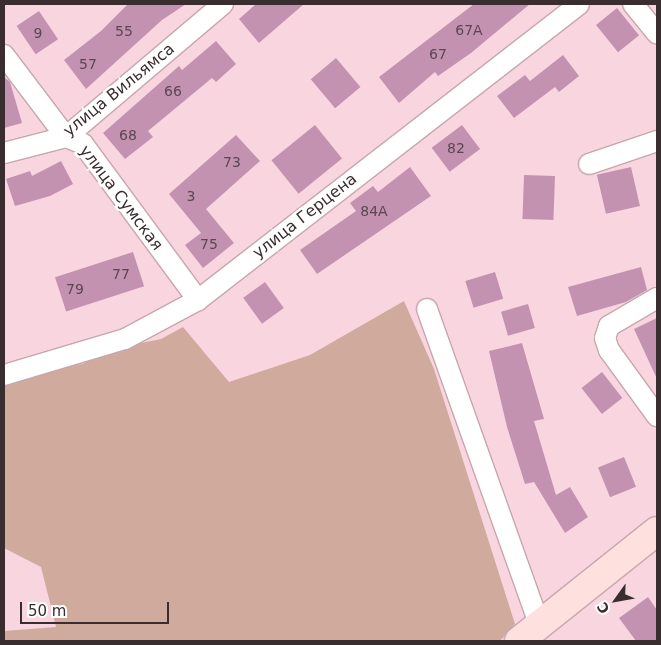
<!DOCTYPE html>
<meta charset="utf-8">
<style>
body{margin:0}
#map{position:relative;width:661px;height:645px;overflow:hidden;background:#f9d6df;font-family:"DejaVu Sans",sans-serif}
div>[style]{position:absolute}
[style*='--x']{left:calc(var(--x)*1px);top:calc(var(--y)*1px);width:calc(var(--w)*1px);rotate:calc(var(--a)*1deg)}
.green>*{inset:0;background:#cfaa9d}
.building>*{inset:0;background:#c492b1;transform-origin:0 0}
.roads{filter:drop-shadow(1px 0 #c7a6ae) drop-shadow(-1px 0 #c7a6ae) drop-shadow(0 1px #c7a6ae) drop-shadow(0 -1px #c7a6ae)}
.minor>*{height:20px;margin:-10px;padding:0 10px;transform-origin:10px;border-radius:10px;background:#fff}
.secondary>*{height:28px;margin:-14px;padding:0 14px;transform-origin:14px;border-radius:14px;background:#fee0df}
span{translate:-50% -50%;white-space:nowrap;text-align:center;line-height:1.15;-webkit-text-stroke:5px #fff;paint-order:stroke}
.number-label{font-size:14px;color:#5c4650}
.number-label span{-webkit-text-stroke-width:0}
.street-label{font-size:16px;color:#3a2d30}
.frame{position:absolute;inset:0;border:5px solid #3a2d30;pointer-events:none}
.north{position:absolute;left:591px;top:575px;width:50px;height:50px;-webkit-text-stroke:4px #fff;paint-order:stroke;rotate:238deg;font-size:14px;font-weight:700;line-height:20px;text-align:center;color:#3a2d30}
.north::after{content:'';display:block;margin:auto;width:18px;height:22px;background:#3a2d30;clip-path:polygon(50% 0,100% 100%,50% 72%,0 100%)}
.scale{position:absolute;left:20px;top:602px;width:149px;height:22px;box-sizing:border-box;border:2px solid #3a2d30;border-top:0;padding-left:6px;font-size:15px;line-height:18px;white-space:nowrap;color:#3a2d30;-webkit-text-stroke:4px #fff;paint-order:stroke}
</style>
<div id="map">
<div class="green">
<div style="clip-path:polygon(404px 301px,434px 369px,515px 624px,500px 641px,4px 641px,4px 631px,56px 627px,41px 567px,4px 548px,4px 386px,37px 371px,82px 364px,112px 349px,161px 339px,183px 327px,229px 382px,310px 355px)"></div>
</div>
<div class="building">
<div style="clip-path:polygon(128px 4px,186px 4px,162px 20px,86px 89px,64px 60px,101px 31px)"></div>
<div style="clip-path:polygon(256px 4px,304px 4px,259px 43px,239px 19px)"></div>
<div style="clip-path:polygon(474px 4px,530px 4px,471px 53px,438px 76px,435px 72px,399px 103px,379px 77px)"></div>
<div style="left:617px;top:8px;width:35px;height:27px;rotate:51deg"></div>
<div style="left:39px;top:11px;width:34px;height:27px;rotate:56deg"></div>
<div style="clip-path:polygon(216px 41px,236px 64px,216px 82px,212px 78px,148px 131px,153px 137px,125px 159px,103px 133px,179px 66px,182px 70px)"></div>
<div style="clip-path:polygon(563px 55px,579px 76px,559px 92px,555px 87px,514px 118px,497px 96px,525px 75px,530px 81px)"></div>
<div style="left:336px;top:58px;width:38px;height:33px;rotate:50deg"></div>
<div style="clip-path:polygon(4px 77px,10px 82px,22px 123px,4px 128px)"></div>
<div style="left:315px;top:125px;width:43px;height:56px;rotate:51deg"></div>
<div style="left:462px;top:125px;width:30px;height:38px;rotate:53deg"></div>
<div style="clip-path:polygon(236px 135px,260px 161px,206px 209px,234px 243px,203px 268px,185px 245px,201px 233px,169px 194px)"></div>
<div style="clip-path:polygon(61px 161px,73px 184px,50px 196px,15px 206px,6px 179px,30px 171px,32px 176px)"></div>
<div style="clip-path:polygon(410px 167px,431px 196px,317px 274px,300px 250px,356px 211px,350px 203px,373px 186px,378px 192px)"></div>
<div style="left:631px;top:167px;width:40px;height:35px;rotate:77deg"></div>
<div style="left:524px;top:175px;width:31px;height:44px;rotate:2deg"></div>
<div style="left:133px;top:252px;width:36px;height:82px;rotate:72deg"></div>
<div style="clip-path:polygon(641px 267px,647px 290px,626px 302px,577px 316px,568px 287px)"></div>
<div style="left:495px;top:272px;width:28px;height:31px;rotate:73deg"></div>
<div style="left:265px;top:282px;width:32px;height:27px;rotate:54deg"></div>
<div style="left:528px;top:304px;width:25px;height:28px;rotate:74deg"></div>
<div style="clip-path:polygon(657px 318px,657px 379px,634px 329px)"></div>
<div style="clip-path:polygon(522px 343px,544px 419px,534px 421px,556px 495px,570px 487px,588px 517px,565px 533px,534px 482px,525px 484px,507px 427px,489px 351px)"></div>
<div style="left:602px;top:372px;width:33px;height:26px;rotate:52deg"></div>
<div style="left:624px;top:457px;width:32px;height:28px;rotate:68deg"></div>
<div style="clip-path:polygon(648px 597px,657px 610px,657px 641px,636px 641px,619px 618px)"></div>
</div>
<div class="roads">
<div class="minor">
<div style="--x:633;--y:4;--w:38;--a:51"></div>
<div style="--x:4;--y:55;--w:103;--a:52.9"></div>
<div style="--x:66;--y:137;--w:18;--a:22"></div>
<div style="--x:83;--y:144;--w:194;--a:53.6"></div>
<div style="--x:4;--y:153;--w:64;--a:-14.5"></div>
<div style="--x:66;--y:137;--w:206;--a:-40.3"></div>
<div style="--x:589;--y:164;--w:72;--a:-18.7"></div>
<div style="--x:657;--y:298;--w:56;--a:149.7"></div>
<div style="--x:609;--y:326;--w:13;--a:108"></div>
<div style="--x:605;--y:338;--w:13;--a:72"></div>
<div style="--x:609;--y:350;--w:82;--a:54"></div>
<div style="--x:427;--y:309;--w:333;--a:70.4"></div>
<div style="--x:4;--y:375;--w:126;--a:-16.6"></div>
<div style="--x:125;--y:339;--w:83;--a:-28.1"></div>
<div style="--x:198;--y:300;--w:482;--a:-37.8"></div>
</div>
<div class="secondary">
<div style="--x:519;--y:641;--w:176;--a:-38.6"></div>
</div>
</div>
<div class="number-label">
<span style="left:469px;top:30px">67А</span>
<span style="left:124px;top:31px">55</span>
<span style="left:38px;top:33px">9</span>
<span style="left:438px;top:54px">67</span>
<span style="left:88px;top:64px">57</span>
<span style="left:173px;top:91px">66</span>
<span style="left:128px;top:135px">68</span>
<span style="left:456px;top:148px">82</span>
<span style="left:232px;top:162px">73</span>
<span style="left:191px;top:196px">3</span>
<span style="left:374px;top:211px">84А</span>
<span style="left:209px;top:244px">75</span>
<span style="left:121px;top:274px">77</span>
<span style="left:75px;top:289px">79</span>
</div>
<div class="street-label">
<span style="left:119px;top:90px;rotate:-39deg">улица Вильямса</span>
<span style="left:121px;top:198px;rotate:53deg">улица Сумская</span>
<span style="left:305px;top:216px;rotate:-38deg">улица Герцена</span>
</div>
<div class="frame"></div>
<div class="north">С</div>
<div class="scale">50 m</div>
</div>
